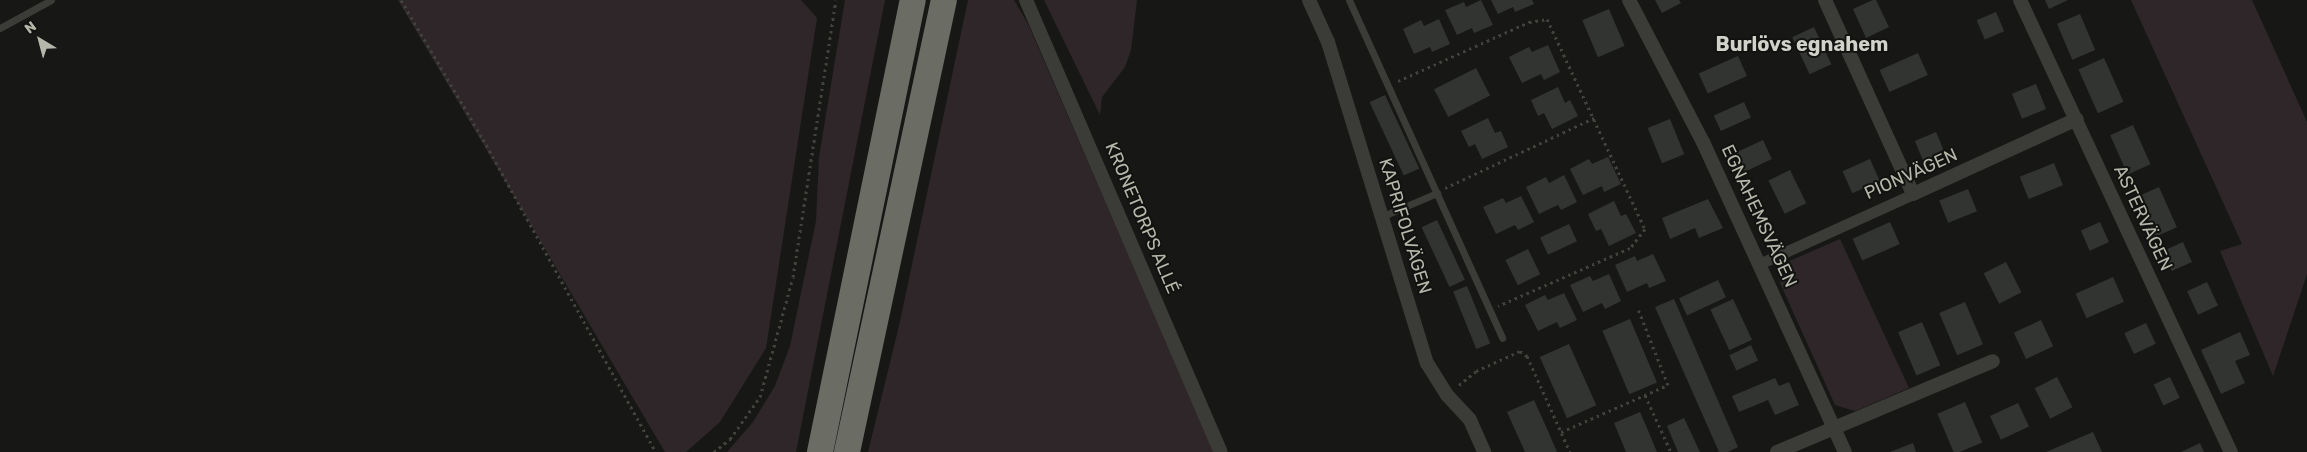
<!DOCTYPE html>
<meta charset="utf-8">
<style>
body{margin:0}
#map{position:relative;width:2307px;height:452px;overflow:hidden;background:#171816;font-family:Rubik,sans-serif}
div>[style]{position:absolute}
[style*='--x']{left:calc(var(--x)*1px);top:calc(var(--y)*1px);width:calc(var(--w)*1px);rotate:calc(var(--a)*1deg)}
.green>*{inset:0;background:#2f262a}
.building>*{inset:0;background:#323431;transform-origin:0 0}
.path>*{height:3px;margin-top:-1.5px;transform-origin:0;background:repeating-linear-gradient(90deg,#42433d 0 2.5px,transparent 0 6.5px)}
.service>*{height:7px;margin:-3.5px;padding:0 3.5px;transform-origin:3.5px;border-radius:3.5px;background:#3b3c37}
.pedestrian>*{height:11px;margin:-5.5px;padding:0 5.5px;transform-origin:5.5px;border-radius:5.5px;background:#3b3c37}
.minor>*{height:14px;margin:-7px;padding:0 7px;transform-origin:7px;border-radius:7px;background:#3b3c37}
.motorway>*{height:26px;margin:-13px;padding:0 13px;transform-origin:13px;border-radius:13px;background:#6b6d64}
span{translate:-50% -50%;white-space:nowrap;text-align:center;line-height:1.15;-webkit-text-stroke:4px #121311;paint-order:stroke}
.street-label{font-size:18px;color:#b4b7a9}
.quarter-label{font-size:20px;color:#d1d3ca;font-weight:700}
.north{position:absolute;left:15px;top:15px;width:50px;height:50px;-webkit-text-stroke:4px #121311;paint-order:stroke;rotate:323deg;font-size:14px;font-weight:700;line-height:20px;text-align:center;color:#b4b7a9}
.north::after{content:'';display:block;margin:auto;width:18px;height:22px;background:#b4b7a9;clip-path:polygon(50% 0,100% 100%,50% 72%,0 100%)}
</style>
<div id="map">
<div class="green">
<div style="clip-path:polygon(398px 0,801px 0,817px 18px,766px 348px,720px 422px,686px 452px,665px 452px)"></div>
<div style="clip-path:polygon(845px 0,885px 0,796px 452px,727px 452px,753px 422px,775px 386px,790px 346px,816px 221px,819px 157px)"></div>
<div style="clip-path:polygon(968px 0,1014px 0,1028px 24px,1214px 452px,868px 452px,899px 326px)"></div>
<div style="clip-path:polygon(1044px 0,1137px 0,1131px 50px,1125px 67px,1102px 97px,1100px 115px)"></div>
<div style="clip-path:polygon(2131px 0,2252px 0,2307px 122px,2307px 274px,2273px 376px,2220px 251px,2242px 244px)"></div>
<div style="clip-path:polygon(1840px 239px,1909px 388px,1855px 411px,1835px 405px,1780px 283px,1785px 263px)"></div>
</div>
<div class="building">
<div style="clip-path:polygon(1481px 0,1493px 25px,1474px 33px,1472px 28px,1457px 35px,1445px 10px,1464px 2px,1466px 7px)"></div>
<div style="clip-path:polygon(1491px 0,1532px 0,1534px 4px,1515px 12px,1513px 7px,1498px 14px)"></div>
<div style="clip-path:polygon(1655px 0,1679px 0,1681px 3px,1662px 13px)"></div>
<div style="clip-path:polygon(1873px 0,1876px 0,1889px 27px,1866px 38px,1853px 9px)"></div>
<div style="clip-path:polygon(2045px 0,2068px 0,2049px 9px)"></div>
<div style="left:1609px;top:9px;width:40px;height:29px;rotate:67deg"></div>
<div style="left:1996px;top:12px;width:21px;height:21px;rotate:67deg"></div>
<div style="left:2080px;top:14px;width:39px;height:25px;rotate:67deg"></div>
<div style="clip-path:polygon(1439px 19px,1450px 44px,1432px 52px,1430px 47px,1414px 54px,1403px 29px,1421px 20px,1424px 26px)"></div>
<div style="left:1814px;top:27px;width:41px;height:24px;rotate:65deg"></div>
<div style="clip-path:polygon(1548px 45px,1560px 72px,1544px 80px,1541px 74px,1522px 83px,1509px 57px,1529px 47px,1532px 52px)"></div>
<div style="left:1918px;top:53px;width:24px;height:42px;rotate:66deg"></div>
<div style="left:1738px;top:56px;width:22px;height:43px;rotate:66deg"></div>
<div style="left:2104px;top:58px;width:48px;height:28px;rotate:66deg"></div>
<div style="left:1476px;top:68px;width:31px;height:47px;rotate:63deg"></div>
<div style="left:2036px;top:84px;width:27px;height:26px;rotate:68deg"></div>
<div style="clip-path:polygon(1558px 87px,1565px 103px,1570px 100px,1578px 116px,1552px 129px,1544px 113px,1538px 116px,1531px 100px)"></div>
<div style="left:1385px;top:95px;width:81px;height:17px;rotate:65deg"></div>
<div style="left:1744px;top:102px;width:17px;height:33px;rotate:66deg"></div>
<div style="clip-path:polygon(1488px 118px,1495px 133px,1501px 131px,1508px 147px,1482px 159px,1475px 144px,1469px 147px,1461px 131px)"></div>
<div style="left:1670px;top:119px;width:38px;height:24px;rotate:68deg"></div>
<div style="left:2133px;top:125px;width:43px;height:25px;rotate:66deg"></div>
<div style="left:1936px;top:132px;width:23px;height:23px;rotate:67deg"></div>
<div style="left:1763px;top:140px;width:21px;height:31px;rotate:65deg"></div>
<div style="clip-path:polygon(1608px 157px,1621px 184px,1604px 192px,1602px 186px,1583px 195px,1570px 169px,1589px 159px,1592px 164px)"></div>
<div style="left:1870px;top:159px;width:24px;height:30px;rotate:66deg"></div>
<div style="left:2054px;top:163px;width:24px;height:37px;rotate:68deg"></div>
<div style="left:1790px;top:170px;width:37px;height:24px;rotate:64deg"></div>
<div style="clip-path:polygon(1564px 175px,1577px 202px,1561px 210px,1558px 205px,1539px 214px,1526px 187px,1546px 177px,1549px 183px)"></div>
<div style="left:2159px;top:187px;width:44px;height:24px;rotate:66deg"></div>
<div style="left:1968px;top:189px;width:24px;height:31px;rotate:68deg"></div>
<div style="clip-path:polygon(1521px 196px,1534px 222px,1518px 230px,1515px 225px,1496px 234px,1483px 207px,1503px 198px,1506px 203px)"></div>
<div style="clip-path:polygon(1708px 199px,1723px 228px,1699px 238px,1695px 228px,1670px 239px,1662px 218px)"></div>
<div style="clip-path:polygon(1614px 201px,1621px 216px,1626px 214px,1636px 233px,1609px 246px,1601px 229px,1596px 231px,1588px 214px)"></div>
<div style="left:1437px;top:220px;width:66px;height:17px;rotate:65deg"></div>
<div style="left:1890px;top:222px;width:24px;height:41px;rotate:66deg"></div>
<div style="left:2100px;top:222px;width:22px;height:21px;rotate:66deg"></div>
<div style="left:1569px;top:224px;width:19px;height:32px;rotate:65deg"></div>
<div style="left:2183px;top:242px;width:22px;height:22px;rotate:66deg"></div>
<div style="left:1528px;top:249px;width:28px;height:25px;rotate:64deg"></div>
<div style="clip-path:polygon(1653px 254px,1666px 281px,1649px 288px,1647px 283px,1627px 292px,1615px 265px,1635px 256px,1637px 261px)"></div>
<div style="left:2006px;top:262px;width:34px;height:25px;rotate:63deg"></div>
<div style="clip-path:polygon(1609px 274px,1621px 301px,1605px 309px,1602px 303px,1583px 312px,1570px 285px,1590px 276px,1593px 281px)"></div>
<div style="left:2113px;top:277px;width:27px;height:41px;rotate:66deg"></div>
<div style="left:1718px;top:280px;width:19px;height:43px;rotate:65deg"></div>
<div style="left:2207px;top:282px;width:26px;height:22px;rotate:65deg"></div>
<div style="left:1467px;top:286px;width:62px;height:15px;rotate:68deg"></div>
<div style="clip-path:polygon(1564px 293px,1577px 320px,1560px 328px,1557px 322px,1538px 331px,1525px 305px,1545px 295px,1548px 300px)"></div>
<div style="clip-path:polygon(1674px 299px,1738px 447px,1728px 452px,1719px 452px,1655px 307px)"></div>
<div style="left:1733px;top:299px;width:45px;height:25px;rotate:65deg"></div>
<div style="left:1965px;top:302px;width:46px;height:28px;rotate:67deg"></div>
<div style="left:1630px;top:319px;width:69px;height:30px;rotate:67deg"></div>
<div style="left:2041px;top:320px;width:29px;height:30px;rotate:65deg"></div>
<div style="left:1922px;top:322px;width:47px;height:26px;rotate:67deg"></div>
<div style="left:2146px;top:323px;width:23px;height:24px;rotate:65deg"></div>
<div style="clip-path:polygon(2240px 332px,2250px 355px,2235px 361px,2245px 383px,2221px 394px,2201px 350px)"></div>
<div style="left:1569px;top:344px;width:67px;height:32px;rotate:66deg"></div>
<div style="left:1751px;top:345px;width:17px;height:24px;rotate:65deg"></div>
<div style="left:2057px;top:377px;width:34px;height:25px;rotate:63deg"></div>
<div style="left:2170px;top:377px;width:23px;height:18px;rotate:65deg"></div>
<div style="clip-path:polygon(1775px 378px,1779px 386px,1789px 382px,1799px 405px,1775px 415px,1768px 400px,1739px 412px,1732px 396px)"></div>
<div style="clip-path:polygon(1534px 400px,1548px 431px,1557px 452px,1525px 452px,1507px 412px)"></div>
<div style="left:1965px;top:402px;width:44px;height:30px;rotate:67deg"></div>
<div style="left:2018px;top:403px;width:26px;height:31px;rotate:65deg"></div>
<div style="clip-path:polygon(1640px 412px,1647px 428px,1657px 452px,1626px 452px,1614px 423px)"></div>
<div style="clip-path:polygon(1684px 418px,1700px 452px,1678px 452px,1667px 426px)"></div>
<div style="clip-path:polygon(2093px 432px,2102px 452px,2046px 452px)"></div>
<div style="clip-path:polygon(1913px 443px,1916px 452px,1890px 452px)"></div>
<div style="clip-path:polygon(2200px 443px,2204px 452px,2181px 452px)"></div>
</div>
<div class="path">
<div style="--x:401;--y:0;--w:161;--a:59.5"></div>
<div style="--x:483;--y:139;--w:358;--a:61.1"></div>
<div style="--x:1398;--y:81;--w:144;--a:-24.2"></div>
<div style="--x:1529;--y:22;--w:18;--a:-9"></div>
<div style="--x:1547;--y:19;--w:232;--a:65"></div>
<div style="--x:1645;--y:229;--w:24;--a:128"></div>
<div style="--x:1630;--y:248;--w:144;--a:156.3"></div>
<div style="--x:1445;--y:188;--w:165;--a:-25.2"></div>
<div style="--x:1459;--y:385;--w:22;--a:-39"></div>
<div style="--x:1476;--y:371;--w:48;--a:-24.4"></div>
<div style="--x:1520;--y:351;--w:9;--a:36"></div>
<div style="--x:1527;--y:356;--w:105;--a:65.9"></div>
<div style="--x:1645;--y:395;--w:63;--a:65.5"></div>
<div style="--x:1561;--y:432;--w:117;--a:-23.7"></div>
<div style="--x:1668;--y:385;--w:82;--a:-111.5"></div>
<div style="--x:714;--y:452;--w:21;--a:-39"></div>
<div style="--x:730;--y:439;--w:52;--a:-54.5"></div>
<div style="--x:760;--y:397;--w:124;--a:-74.6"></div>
<div style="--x:793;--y:277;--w:280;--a:-81.2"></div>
</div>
<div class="service">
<div style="--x:1349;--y:0;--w:371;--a:65.6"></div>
<div style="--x:0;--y:28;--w:58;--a:-28.8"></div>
<div style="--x:1383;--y:216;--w:59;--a:-23.1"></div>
</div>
<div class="pedestrian">
<div style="--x:1761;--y:263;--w:167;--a:-24.4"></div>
</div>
<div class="minor">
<div style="--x:1026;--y:0;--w:492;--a:66.7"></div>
<div style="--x:1309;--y:0;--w:46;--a:65.7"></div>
<div style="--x:1328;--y:42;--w:336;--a:72.9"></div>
<div style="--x:1427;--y:363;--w:38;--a:58"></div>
<div style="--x:1447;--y:395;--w:34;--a:47"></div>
<div style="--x:1470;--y:420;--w:35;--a:66"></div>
<div style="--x:1629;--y:0;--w:160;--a:62.5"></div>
<div style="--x:1703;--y:142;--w:341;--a:65.4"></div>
<div style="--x:1825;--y:0;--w:213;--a:65.6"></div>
<div style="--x:1913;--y:194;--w:180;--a:-24.6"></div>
<div style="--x:2020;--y:0;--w:499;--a:65"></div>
<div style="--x:1777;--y:452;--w:234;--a:-22.8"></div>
</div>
<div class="motorway">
<div style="--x:820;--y:452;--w:461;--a:-78.4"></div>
<div style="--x:847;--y:452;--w:462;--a:-77.9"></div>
</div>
<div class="street-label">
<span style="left:1911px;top:174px;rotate:-24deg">PIONVÄGEN</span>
<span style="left:1759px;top:216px;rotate:65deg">EGNAHEMSVÄGEN</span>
<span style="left:1142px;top:218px;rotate:67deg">KRONETORPS ALLÉ</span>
<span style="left:2143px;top:218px;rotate:65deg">ASTERVÄGEN</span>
<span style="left:1405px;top:226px;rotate:73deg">KAPRIFOLVÄGEN</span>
</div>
<div class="quarter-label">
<span style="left:1802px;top:44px">Burlövs egnahem</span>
</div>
<div class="north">N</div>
</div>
